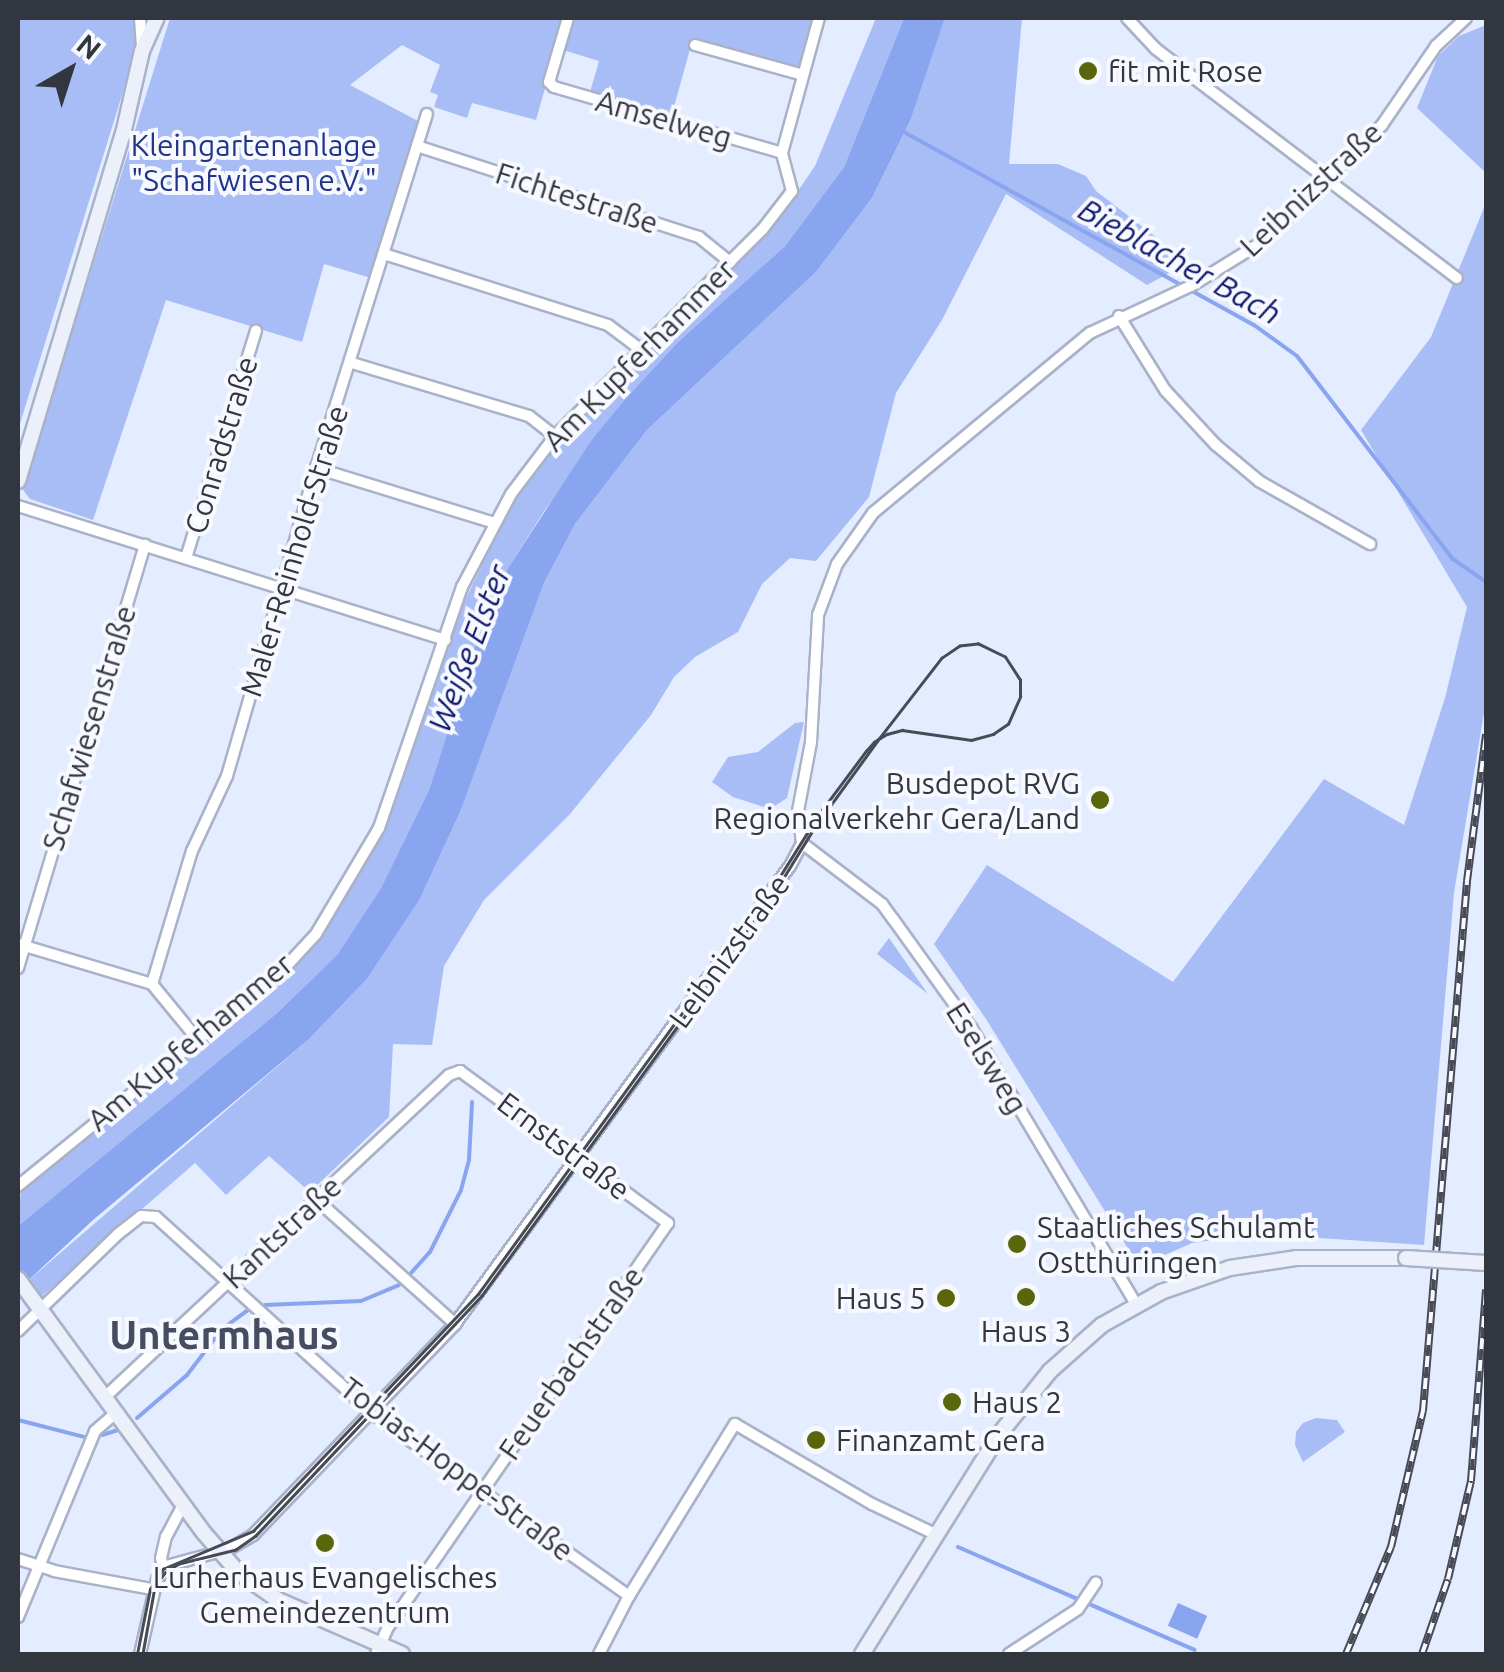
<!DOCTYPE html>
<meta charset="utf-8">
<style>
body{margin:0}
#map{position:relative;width:1504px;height:1672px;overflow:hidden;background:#e4ecff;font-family:Ubuntu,sans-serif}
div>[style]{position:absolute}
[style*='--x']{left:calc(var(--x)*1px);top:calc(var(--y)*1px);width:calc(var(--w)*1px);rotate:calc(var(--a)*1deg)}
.green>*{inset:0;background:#a8bdf5}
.water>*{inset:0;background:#8aa5ef;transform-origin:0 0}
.stream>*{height:4px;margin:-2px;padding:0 2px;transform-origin:2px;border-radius:2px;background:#8aa5ef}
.roads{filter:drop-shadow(2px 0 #a9b2c8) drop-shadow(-2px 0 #a9b2c8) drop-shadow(0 2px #a9b2c8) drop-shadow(0 -2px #a9b2c8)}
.street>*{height:10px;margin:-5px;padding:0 5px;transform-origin:5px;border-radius:5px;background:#fff}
.secondary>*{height:14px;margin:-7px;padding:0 7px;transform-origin:7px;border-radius:7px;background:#ebf0fb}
.tram>*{height:2.5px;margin:-1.25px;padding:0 1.25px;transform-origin:1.25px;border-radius:1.25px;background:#474b56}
.rail>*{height:8px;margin-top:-4px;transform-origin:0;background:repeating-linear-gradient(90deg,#f7f9fe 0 11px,#474b56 0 22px);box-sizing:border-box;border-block:2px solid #474b56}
.bridges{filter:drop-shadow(2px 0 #a9b2c8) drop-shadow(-2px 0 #a9b2c8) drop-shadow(0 2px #a9b2c8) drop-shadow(0 -2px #a9b2c8)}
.secondary-bridge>*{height:14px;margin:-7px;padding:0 7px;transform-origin:7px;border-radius:7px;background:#ebf0fb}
.dots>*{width:28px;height:28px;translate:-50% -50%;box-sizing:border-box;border:5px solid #f7f9fe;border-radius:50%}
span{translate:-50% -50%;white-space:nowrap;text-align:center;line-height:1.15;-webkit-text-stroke:8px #f7f9fe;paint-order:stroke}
.poi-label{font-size:30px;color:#32363f}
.left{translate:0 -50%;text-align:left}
.right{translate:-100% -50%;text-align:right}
.street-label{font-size:30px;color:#32363f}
.park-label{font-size:30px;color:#213489}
.water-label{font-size:32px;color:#101b6f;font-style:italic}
.district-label{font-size:40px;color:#464d61;font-weight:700}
.frame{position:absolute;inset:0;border:20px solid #32363f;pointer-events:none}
.north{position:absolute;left:20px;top:20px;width:100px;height:100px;-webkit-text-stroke:8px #f7f9fe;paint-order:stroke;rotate:39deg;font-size:28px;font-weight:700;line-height:40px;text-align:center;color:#32363f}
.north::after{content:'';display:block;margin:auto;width:35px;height:45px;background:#32363f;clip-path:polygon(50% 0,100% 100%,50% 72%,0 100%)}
</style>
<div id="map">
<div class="green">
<div style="clip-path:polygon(18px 18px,146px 18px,18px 430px)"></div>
<div style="clip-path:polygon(170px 18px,565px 18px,536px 120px,472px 103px,467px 118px,434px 107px,438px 95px,430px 92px,440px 65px,402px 45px,350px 85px,420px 122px,371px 278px,324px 264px,302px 342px,166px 300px,93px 520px,30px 499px,23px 490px)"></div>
<div style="clip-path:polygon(574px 18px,814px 18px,800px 70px,692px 42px,672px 114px,590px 92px,599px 61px,563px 50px)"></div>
<div style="clip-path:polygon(876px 18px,904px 18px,844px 167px,785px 246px,678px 342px,627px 397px,543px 513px,508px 568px,478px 638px,429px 790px,381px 888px,337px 955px,277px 1013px,18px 1226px,21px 1189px,201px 1042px,324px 928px,377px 838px,413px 748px,459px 612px,519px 490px,569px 426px,776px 223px,815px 166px)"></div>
<div style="clip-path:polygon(945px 18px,1022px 18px,1009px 164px,1058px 164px,1086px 176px,1096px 191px,1179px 255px,1184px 265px,1147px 285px,1006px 194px,942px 320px,896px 393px,869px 497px,816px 561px,790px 558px,762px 584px,738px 632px,695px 657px,674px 677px,651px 715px,570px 814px,484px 900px,444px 966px,432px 1045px,393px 1044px,389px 1117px,310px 1192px,269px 1156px,226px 1195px,195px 1163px,42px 1296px,30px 1279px,308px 1040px,367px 979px,420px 899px,461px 810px,544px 583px,575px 524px,647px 430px,816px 272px,872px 198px,911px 119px)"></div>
<div style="clip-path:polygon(1486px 25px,1486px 173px,1417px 108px,1438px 56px,1459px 36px)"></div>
<div style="clip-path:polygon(1486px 203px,1486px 701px,1454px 893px,1424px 1245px,1258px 1234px,1192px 1243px,1149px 1262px,1132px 1255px,986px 1019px,934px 944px,987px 865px,1173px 982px,1324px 779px,1404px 825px,1445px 698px,1467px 607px,1361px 430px,1431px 337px)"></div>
<div style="clip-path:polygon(804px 722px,787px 798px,770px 809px,733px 797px,712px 782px,728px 757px,758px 752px,795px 723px)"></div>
<div style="clip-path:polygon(889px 938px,928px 994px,877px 954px)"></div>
<div style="clip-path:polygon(1316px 1418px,1337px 1420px,1345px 1432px,1303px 1462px,1295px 1445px,1296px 1432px,1303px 1423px)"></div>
</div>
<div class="water">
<div style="clip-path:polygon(904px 18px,945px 18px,911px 119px,872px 198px,816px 272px,647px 430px,575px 524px,544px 583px,461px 810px,420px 899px,367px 979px,308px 1040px,93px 1220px,18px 1290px,18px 1226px,277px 1013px,337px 955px,381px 888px,429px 790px,478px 638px,508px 568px,591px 441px,627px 397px,678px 342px,785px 246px,844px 167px)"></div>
<div style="left:1178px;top:1603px;width:32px;height:25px;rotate:24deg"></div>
</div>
<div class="stream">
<div style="--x:904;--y:132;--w:400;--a:28.9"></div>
<div style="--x:1254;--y:325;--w:53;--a:35.8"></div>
<div style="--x:1297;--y:356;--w:256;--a:52.5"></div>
<div style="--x:1453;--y:559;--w:40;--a:34.9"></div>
<div style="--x:411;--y:1273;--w:28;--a:-48"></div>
<div style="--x:430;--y:1252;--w:69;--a:-63.4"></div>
<div style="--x:461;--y:1190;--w:31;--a:-75"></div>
<div style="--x:469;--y:1160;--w:58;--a:-87"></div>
<div style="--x:265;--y:1305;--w:96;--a:-2.4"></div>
<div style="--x:361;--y:1301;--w:41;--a:-22.8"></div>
<div style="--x:137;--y:1418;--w:66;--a:-40.7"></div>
<div style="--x:187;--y:1375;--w:58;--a:-52.7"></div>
<div style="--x:222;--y:1329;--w:32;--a:-36"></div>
<div style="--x:18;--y:1420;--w:72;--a:14.4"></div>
<div style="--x:102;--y:1435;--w:17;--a:-17"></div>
<div style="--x:958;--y:1547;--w:258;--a:23.5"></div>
</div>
<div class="roads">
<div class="street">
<div style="--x:140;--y:18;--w:32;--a:86"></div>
<div style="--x:568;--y:18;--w:67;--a:106.5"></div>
<div style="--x:549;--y:82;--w:7;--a:45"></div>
<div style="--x:554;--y:87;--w:237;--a:16.1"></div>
<div style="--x:1127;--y:18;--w:42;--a:46.9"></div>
<div style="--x:1156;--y:49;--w:378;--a:37.3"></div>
<div style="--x:695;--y:45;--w:112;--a:15.5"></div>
<div style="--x:417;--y:146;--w:296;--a:17.9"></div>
<div style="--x:699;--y:237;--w:40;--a:39"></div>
<div style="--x:384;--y:254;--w:235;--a:17.6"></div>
<div style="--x:608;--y:325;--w:40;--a:37"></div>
<div style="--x:1119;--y:316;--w:87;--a:58.1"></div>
<div style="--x:1165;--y:390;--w:75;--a:47.2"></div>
<div style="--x:1216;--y:445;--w:56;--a:39.9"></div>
<div style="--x:1259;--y:481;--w:128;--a:29.6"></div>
<div style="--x:352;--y:363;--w:185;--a:16.7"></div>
<div style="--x:529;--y:416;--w:33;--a:38"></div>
<div style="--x:316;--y:468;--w:187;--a:17.1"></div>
<div style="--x:18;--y:506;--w:448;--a:17.4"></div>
<div style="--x:186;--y:558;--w:238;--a:-72.9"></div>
<div style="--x:802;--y:843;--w:101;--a:37.3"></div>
<div style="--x:882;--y:904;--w:19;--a:54"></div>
<div style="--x:893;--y:919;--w:135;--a:54.3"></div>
<div style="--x:972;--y:1029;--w:320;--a:59.2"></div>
<div style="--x:18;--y:944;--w:140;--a:16.6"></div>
<div style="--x:152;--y:984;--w:72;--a:50.6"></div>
<div style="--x:18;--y:968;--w:442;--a:-73.3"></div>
<div style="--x:152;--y:984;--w:139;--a:-73.3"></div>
<div style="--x:192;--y:851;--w:83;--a:-65"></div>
<div style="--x:227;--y:776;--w:321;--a:-73.9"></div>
<div style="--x:316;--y:468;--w:371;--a:-72.6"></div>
<div style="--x:18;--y:1186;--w:338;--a:-39.1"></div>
<div style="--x:280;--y:973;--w:53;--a:-47.3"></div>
<div style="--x:316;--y:934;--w:123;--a:-59.3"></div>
<div style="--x:379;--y:828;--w:255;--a:-71"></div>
<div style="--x:462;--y:587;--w:105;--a:-62.2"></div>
<div style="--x:511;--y:494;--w:73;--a:-52.8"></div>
<div style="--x:555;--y:436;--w:292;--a:-44.9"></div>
<div style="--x:762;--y:230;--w:49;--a:-52.4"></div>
<div style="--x:792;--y:191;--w:39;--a:-105"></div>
<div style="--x:782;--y:153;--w:140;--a:-74.7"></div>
<div style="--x:317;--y:1200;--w:186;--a:41.9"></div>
<div style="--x:18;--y:1331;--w:139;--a:-44.1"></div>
<div style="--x:118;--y:1234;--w:29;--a:-38"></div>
<div style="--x:141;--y:1216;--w:15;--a:4"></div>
<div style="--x:156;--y:1217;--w:293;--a:42.2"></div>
<div style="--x:373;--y:1414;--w:314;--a:35.4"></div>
<div style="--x:105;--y:1397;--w:471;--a:-43.1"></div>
<div style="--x:449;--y:1075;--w:12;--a:-20"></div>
<div style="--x:460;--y:1071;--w:258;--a:36.2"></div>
<div style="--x:668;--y:1223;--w:492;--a:124.7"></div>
<div style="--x:388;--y:1627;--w:30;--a:114"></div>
<div style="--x:18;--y:1559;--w:38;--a:18"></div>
<div style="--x:54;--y:1571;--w:100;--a:10.4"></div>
<div style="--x:164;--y:1571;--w:13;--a:-103"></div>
<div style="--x:161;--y:1558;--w:22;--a:-77"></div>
<div style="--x:166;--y:1537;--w:38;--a:-62"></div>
<div style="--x:18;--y:1617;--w:201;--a:-67.5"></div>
<div style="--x:95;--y:1431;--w:29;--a:-41"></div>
<div style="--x:140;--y:1654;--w:77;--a:-77.2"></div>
<div style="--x:157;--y:1579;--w:19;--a:-47"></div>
<div style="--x:170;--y:1565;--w:61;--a:-15.2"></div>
<div style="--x:229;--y:1549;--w:28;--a:-30"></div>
<div style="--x:253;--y:1535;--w:292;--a:-46.2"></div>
<div style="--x:455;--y:1324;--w:567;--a:-53.82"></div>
<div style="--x:790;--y:866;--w:26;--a:-62"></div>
<div style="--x:802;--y:843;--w:32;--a:-97"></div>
<div style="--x:798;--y:811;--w:70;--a:-79.3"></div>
<div style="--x:811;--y:742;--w:127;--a:-86.8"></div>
<div style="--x:818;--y:615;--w:54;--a:-69.6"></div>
<div style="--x:837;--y:564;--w:62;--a:-54.8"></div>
<div style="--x:873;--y:513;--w:282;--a:-39.7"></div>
<div style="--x:1090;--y:333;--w:111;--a:-25"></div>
<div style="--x:1191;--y:286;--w:86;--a:-31.7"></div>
<div style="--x:1264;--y:241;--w:165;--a:-44.5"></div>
<div style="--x:1382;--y:125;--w:96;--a:-55.6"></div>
<div style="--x:1436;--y:46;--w:41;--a:-43"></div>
<div style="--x:599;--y:1654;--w:65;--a:-62.7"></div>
<div style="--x:629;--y:1596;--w:202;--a:-58.4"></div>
<div style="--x:735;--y:1424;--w:159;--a:30.3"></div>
<div style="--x:872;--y:1504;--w:70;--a:25.5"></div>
<div style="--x:1009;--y:1654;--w:82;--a:-33.1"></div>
<div style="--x:1078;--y:1609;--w:32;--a:-56"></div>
</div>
<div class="secondary">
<div style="--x:18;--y:481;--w:363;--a:-73.2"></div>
<div style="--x:123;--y:134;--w:85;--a:-77.1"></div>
<div style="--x:142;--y:51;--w:36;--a:-66"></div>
<div style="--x:18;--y:1279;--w:315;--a:53.8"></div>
<div style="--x:204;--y:1533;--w:52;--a:48.9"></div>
<div style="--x:238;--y:1572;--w:49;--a:35"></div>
<div style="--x:278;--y:1600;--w:135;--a:23.5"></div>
<div style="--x:862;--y:1654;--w:257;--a:-58"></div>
<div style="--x:998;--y:1436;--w:83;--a:-51.3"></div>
<div style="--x:1050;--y:1371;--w:69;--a:-41.5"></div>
<div style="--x:1102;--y:1325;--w:68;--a:-29.2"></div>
<div style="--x:1161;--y:1292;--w:73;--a:-19.2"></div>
<div style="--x:1230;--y:1268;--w:68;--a:-8.5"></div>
<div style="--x:1297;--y:1258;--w:109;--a:0"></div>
</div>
</div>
<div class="tram">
<div style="--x:137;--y:1654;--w:66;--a:-78.7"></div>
<div style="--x:150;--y:1589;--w:24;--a:-57"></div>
<div style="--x:163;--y:1569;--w:98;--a:-22.9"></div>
<div style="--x:253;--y:1531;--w:327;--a:-46.5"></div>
<div style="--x:478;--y:1294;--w:497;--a:-54"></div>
<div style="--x:770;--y:892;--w:92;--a:-57.9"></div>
<div style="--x:819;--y:814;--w:79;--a:-53.3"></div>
<div style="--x:866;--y:751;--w:12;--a:-48"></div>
<div style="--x:874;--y:742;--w:7;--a:-34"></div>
<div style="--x:880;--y:738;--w:8;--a:-30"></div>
<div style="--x:887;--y:734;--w:16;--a:-15"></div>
<div style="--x:902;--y:730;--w:70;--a:8.2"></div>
<div style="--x:971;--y:740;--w:23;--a:-15"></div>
<div style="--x:993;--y:734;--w:18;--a:-34"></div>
<div style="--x:1008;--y:724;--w:30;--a:-66"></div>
<div style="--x:1020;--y:697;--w:17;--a:-90"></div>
<div style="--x:1020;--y:680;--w:27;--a:-123"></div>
<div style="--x:1005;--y:657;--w:30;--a:-154"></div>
<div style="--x:978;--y:644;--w:18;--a:174"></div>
<div style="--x:960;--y:646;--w:22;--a:146"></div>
<div style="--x:942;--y:658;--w:101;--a:127.8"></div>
<div style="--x:880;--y:738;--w:112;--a:126"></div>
<div style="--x:814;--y:829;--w:76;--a:121.6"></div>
<div style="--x:774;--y:894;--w:497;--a:126"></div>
<div style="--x:482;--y:1296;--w:330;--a:133.3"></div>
<div style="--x:256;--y:1536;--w:24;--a:145"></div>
<div style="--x:236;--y:1550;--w:59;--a:166.2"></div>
<div style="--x:179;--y:1564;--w:17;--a:147"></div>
<div style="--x:165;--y:1573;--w:17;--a:126"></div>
<div style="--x:155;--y:1587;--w:68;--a:100.2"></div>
</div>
<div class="rail">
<div style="--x:1346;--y:1654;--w:116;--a:-67.2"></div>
<div style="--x:1391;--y:1547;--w:140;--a:-76.8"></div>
<div style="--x:1423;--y:1411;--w:532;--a:-85.25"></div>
<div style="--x:1467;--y:881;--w:148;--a:-82.6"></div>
<div style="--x:1422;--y:1654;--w:79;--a:-70.9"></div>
<div style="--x:1448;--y:1579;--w:101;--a:-76.8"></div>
<div style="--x:1471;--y:1481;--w:192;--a:-85.5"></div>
</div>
<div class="bridges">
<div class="secondary-bridge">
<div style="--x:1406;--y:1258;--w:80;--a:3.6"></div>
</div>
</div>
<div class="dots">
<div style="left:1088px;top:71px;background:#59660b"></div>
<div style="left:1100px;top:800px;background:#59660b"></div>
<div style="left:1017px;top:1244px;background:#59660b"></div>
<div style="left:1026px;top:1297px;background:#59660b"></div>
<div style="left:946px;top:1298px;background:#59660b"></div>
<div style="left:952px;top:1402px;background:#59660b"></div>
<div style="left:816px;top:1440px;background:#59660b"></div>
<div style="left:325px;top:1543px;background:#59660b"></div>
</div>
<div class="poi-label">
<span class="left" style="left:1108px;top:71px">fit mit Rose</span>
<span class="right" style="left:1080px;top:800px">Busdepot RVG<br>Regionalverkehr Gera/Land</span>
<span class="left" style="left:1037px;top:1244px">Staatliches Schulamt<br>Ostthüringen</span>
<span class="right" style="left:926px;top:1298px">Haus 5</span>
<span style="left:1026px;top:1331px">Haus 3</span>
<span class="left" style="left:972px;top:1402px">Haus 2</span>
<span class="left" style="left:836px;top:1440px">Finanzamt Gera</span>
<span style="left:325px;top:1594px">Lurherhaus Evangelisches<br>Gemeindezentrum</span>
</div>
<div class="street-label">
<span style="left:664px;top:119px;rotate:16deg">Amselweg</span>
<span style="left:1311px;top:189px;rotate:-43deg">Leibnizstraße</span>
<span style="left:577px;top:198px;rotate:18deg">Fichtestraße</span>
<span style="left:639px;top:355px;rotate:-45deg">Am Kupferhammer</span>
<span style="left:221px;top:445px;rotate:-73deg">Conradstraße</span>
<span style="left:294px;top:551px;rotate:-73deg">Maler-Reinhold-Straße</span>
<span style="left:89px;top:728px;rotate:-73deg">Schafwiesenstraße</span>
<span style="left:729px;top:951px;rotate:-54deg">Leibnizstraße</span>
<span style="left:190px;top:1042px;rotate:-40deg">Am Kupferhammer</span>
<span style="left:987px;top:1058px;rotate:58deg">Eselsweg</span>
<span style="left:564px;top:1146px;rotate:37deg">Ernststraße</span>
<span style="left:282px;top:1232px;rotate:-43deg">Kantstraße</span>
<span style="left:571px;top:1363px;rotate:-55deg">Feuerbachstraße</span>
<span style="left:457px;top:1469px;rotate:37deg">Tobias-Hoppe-Straße</span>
</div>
<div class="park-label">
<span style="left:254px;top:162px">Kleingartenanlage<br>"Schafwiesen e.V."</span>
</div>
<div class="water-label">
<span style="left:1180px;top:261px;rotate:29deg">Bieblacher Bach</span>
<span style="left:469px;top:648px;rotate:-69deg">Weiße Elster</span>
</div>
<div class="district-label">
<span style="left:224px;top:1335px">Untermhaus</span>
</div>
<div class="frame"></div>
<div class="north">N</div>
</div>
